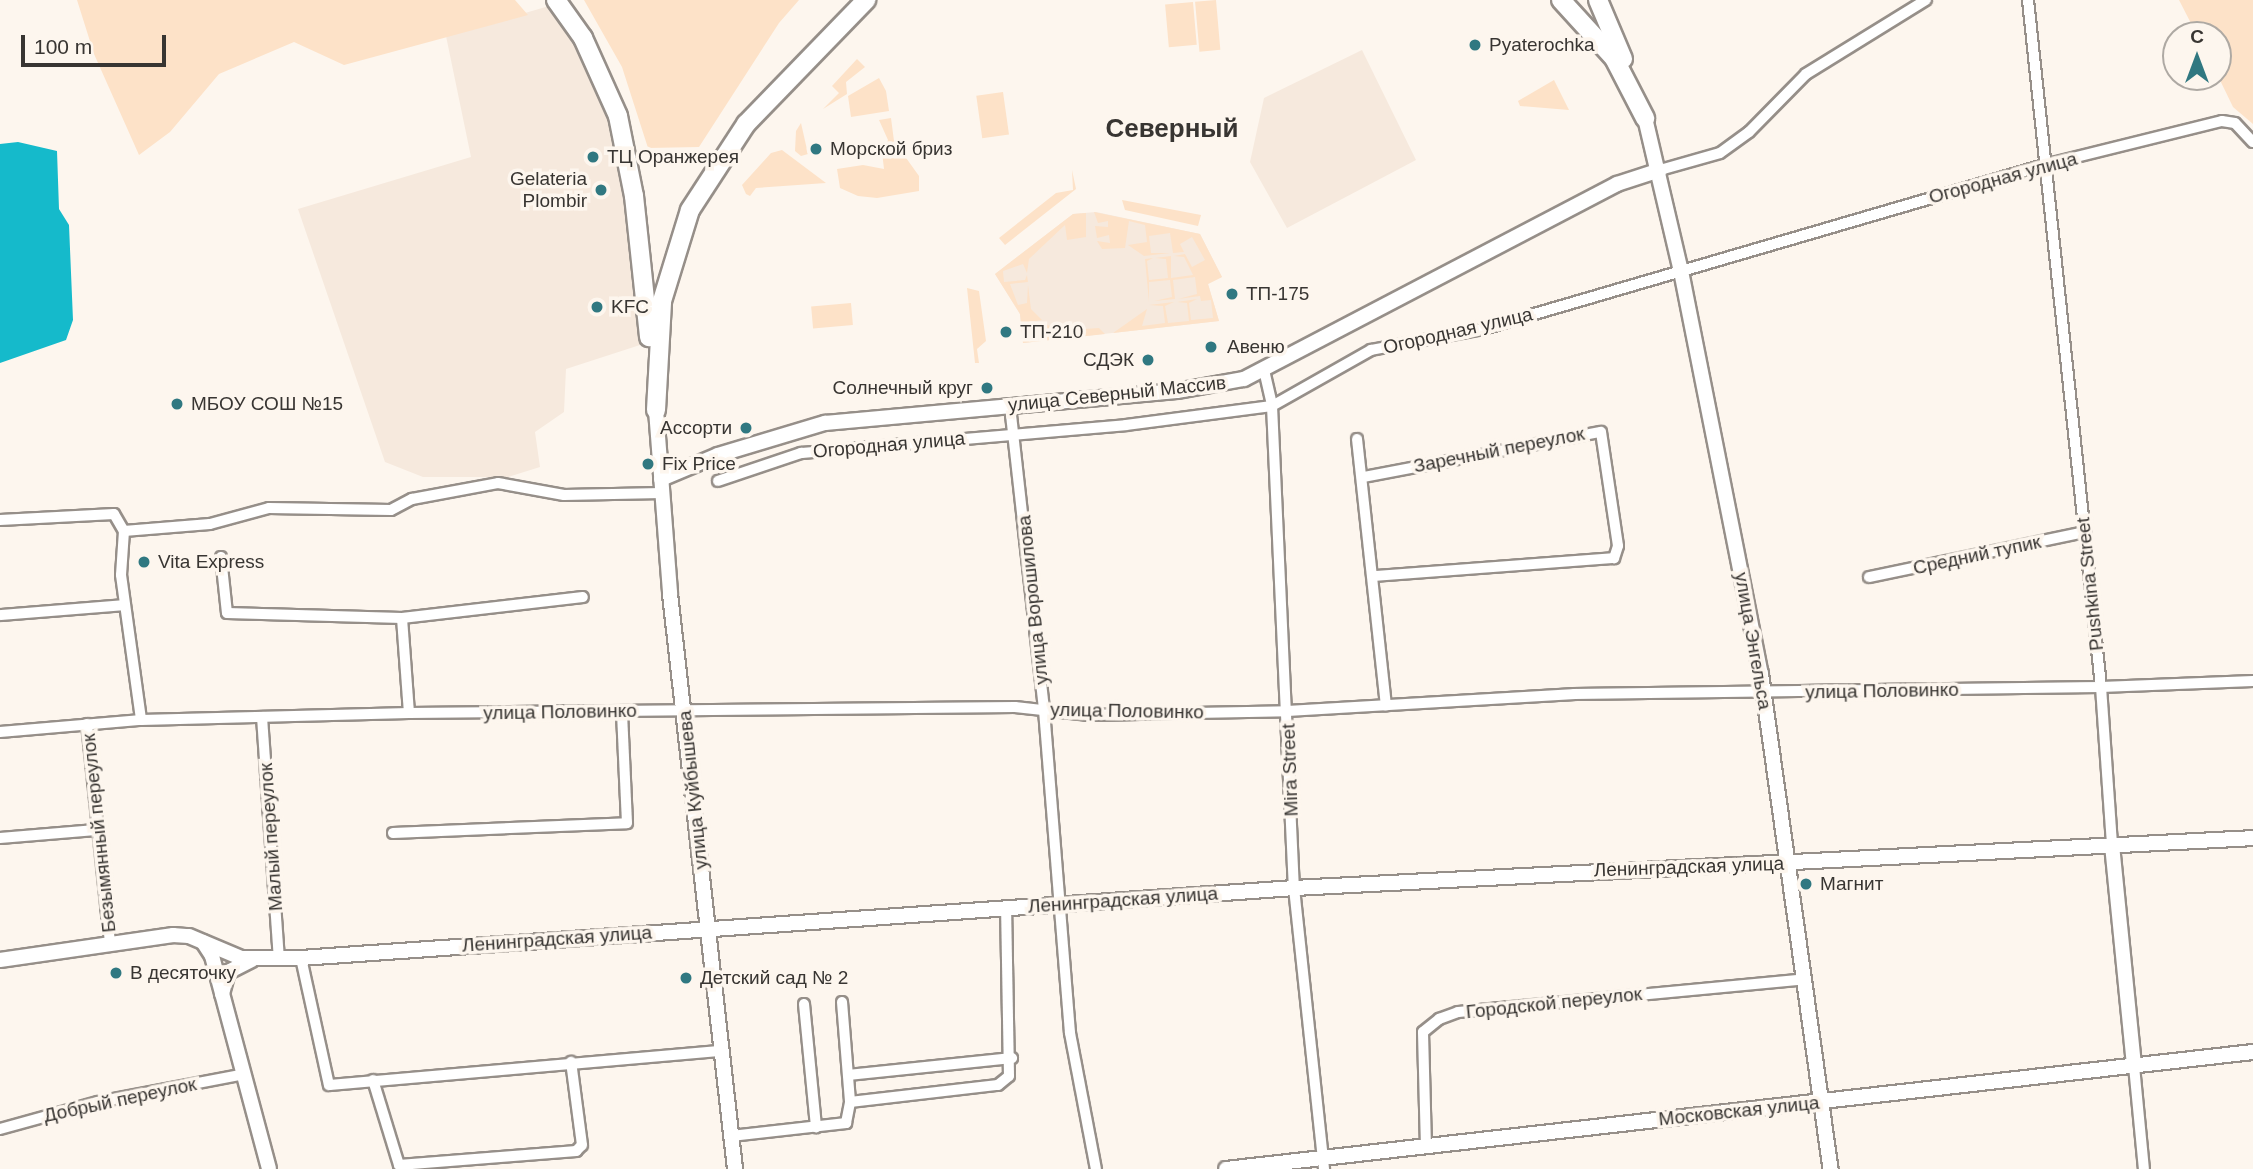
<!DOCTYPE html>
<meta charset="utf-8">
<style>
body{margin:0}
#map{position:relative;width:2253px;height:1169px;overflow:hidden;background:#fdf6ee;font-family:Arial,sans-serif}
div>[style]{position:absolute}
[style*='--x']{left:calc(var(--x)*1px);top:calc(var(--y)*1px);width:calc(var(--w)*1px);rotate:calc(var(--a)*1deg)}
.built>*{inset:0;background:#f6e9dd}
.green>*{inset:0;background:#fde2c8;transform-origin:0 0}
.water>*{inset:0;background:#15bacb}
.roads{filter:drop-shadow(2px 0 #968f89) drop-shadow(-2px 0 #968f89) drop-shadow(0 2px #968f89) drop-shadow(0 -2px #968f89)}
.street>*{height:10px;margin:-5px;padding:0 5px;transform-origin:5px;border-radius:5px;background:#fff}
.secondary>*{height:14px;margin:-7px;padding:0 7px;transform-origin:7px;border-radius:7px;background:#fff}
.highway>*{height:18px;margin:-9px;padding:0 9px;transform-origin:9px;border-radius:9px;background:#fff}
.dots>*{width:19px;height:19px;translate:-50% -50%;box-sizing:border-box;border:4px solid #fdf6ee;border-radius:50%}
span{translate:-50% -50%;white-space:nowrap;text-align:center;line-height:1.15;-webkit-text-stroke:7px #fdf6ee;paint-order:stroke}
.poi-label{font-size:19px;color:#383532}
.left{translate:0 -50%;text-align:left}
.right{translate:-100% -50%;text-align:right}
.street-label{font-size:19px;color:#383532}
.district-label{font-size:26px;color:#383532;font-weight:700}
.north{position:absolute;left:2162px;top:21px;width:70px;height:70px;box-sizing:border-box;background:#fdf6ee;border:2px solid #aea9a3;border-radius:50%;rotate:0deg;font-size:19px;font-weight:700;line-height:28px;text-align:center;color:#383532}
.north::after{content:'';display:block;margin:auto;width:24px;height:32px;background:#307881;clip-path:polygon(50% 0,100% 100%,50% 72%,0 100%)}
.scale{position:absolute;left:21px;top:35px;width:145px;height:32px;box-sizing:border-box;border:4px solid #383532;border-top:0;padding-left:9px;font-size:21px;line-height:24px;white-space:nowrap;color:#383532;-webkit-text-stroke:5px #fdf6ee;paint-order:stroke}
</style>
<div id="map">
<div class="built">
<div style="clip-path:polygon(549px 6px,567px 28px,613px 126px,635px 261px,640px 345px,566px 369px,564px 412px,535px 432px,540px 467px,508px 477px,423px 477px,385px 462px,298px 209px,471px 157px,446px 36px)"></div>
<div style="clip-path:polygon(1362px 50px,1416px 160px,1287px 228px,1250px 162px,1264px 98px)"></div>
<div style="clip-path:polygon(1096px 212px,1200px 234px,1222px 277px,1208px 284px,1219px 321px,1023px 343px,1020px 314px,995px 274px,1073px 214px)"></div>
</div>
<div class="green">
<div style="clip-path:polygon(77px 0,515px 0,528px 15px,344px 65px,294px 42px,219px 74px,170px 132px,139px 155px,94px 54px)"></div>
<div style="clip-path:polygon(584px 0,799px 0,779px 23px,699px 147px,648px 148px,622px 67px)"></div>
<div style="left:1216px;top:0;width:50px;height:21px;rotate:85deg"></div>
<div style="clip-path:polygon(2179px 0,2253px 0,2253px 124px,2233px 107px,2218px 76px,2218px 35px,2197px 35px)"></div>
<div style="left:1193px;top:2px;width:43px;height:28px;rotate:85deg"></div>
<div style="clip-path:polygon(857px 59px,865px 67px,846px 82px,847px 94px,823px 109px,839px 93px,832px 86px)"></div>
<div style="clip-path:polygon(879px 78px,886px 91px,889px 111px,851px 117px,848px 96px)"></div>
<div style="clip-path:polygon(1554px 80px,1569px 110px,1520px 106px,1518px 101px)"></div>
<div style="left:1003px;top:92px;width:43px;height:27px;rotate:82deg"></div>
<div style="clip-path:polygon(891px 118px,894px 141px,919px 176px,919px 191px,877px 198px,858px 196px,840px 188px,837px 169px,863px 165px,884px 169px,882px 152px,888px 140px,879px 120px)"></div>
<div style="clip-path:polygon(801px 123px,808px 154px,801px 156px,795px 151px,796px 131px)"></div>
<div style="clip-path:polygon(782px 150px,826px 183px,756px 188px,750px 196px,746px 194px,742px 185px,771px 153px)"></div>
<div style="clip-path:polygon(1072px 170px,1076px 189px,1005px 245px,999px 238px,1056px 193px,1073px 190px)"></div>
<div style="clip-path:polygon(1122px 200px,1201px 215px,1198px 226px,1125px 210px)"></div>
<div style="clip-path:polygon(1094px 212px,1200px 234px,1222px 277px,1208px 284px,1219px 321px,1113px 333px,1147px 309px,1142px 326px,1165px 323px,1163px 306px,1149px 305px,1174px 302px,1165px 306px,1168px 323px,1189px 321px,1187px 303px,1177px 302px,1197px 299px,1189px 303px,1191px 320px,1213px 318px,1211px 300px,1201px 301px,1200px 296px,1178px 299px,1197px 294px,1195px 277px,1173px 280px,1175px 299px,1154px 301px,1172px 297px,1170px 280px,1149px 282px,1149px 302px,1145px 259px,1153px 258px,1147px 261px,1149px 280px,1168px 278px,1166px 259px,1155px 258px,1171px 256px,1171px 278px,1193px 275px,1184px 257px,1174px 256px,1185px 254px,1192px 267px,1205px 260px,1192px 237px,1180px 244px,1184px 252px,1173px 253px,1170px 233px,1149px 236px,1151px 253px,1170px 253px,1144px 256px,1128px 245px,1147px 242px,1145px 225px,1129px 221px,1125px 248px,1102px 249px,1097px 241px,1110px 243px,1109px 235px,1097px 238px,1095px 226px,1108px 227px,1108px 221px,1098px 223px)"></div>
<div style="clip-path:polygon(1086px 213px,1086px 237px,1067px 240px,1065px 225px,1029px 259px,1027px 273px,1023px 264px,1003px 271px,1004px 282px,1025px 280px,1027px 275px,1028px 282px,1010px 284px,1018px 305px,1027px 303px,1028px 285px,1031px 309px,1042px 320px,1024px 323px,1026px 340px,1042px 338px,1040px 323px,1045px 323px,1057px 331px,1099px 328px,1105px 334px,1023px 343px,1020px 314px,995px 274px,1073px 214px)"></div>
<div style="clip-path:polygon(967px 288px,979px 291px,986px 341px,977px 349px,979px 363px,975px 363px)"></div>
<div style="left:851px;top:303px;width:22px;height:40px;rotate:85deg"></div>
</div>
<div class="water">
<div style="clip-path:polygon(18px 142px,57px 151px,59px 209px,69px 225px,73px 320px,66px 340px,0 363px,0 144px)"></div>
</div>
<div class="roads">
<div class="street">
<div style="--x:2028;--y:0;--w:691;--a:83.93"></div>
<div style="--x:2101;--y:687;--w:158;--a:86"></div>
<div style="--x:1660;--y:170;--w:62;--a:-15.8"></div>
<div style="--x:1720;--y:153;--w:36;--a:-36"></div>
<div style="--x:1749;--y:132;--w:81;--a:-45.5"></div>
<div style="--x:1806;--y:74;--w:141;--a:-31.7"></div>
<div style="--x:1264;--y:370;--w:37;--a:77"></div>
<div style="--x:1272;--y:406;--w:483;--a:87.4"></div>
<div style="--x:1294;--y:888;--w:283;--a:83.9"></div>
<div style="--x:1010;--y:406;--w:306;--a:83.6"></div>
<div style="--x:1044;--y:710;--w:324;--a:85.4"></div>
<div style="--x:1070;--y:1033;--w:138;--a:79.2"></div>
<div style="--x:1357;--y:439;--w:268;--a:83.8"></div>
<div style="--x:1364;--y:477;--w:241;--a:-10.8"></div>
<div style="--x:1601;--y:432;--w:115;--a:81.5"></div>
<div style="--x:1618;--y:546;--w:13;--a:108"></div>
<div style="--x:1614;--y:558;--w:240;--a:175.7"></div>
<div style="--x:718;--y:481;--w:88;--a:-18.6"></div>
<div style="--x:801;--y:453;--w:326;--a:-4.9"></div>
<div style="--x:1126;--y:425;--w:147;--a:-7.4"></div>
<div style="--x:1272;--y:406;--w:114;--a:-29.5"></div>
<div style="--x:1371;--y:350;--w:114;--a:-10.6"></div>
<div style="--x:1483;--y:329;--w:589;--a:-16.28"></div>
<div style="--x:2048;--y:164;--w:179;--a:-13.9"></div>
<div style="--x:2222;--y:121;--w:13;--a:9"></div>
<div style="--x:2235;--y:123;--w:26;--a:47"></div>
<div style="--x:0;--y:520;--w:114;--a:-3"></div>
<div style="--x:114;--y:514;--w:20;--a:60"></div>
<div style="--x:124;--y:531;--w:86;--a:-4.7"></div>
<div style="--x:210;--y:524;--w:61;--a:-15.2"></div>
<div style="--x:269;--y:508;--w:122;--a:0.9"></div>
<div style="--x:391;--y:510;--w:24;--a:-28"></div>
<div style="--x:412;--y:499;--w:87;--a:-10.5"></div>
<div style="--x:498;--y:483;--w:67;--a:10.3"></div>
<div style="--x:564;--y:495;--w:98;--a:-1.2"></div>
<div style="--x:124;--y:531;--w:44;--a:93.9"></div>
<div style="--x:121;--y:575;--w:146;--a:82.1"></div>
<div style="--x:221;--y:557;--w:56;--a:83.9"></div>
<div style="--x:227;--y:613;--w:175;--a:1.6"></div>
<div style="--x:402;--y:618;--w:182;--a:-6.6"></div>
<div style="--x:1869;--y:577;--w:221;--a:-11.8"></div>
<div style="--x:0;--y:615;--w:124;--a:-4.6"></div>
<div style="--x:402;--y:618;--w:95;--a:85.8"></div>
<div style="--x:262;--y:717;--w:242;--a:86"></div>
<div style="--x:87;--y:724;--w:219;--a:84"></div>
<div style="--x:0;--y:732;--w:142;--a:-4.9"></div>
<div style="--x:141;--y:720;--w:268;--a:-1.5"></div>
<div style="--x:409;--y:713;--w:606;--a:-0.57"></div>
<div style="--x:1015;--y:707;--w:72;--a:6.3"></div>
<div style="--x:1087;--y:715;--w:201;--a:-1.1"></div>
<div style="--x:1288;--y:711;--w:287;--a:-3.4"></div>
<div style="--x:1574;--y:694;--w:527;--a:-0.76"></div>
<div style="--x:2101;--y:687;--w:152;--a:-2.3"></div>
<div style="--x:393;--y:833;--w:234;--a:-2.4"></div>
<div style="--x:627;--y:823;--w:112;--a:-92.6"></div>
<div style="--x:0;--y:838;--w:96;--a:-4.8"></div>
<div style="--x:301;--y:958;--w:130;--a:77.6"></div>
<div style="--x:329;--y:1085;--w:392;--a:-5"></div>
<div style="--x:842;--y:1002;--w:100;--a:85.4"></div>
<div style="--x:804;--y:1004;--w:124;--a:84.4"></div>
<div style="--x:2134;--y:1066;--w:103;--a:84.5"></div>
<div style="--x:848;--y:1075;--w:165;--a:-5.9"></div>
<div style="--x:373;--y:1080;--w:89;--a:73"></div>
<div style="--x:399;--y:1165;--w:178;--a:-4.5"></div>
<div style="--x:576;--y:1151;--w:8;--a:-45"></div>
<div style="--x:582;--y:1145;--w:84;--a:-97.5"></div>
<div style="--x:0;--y:1129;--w:102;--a:-15.4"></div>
<div style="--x:98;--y:1102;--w:145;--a:-10.8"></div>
<div style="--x:731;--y:1136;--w:116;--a:-6.4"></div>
<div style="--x:846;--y:1123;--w:21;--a:-79"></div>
<div style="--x:850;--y:1102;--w:149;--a:-6.6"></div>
<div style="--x:998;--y:1085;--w:14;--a:-39"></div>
<div style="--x:1009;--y:1076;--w:168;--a:-91"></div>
<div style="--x:1426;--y:1147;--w:115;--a:-91.5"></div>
<div style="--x:1423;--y:1032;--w:21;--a:-39"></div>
<div style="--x:1439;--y:1019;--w:20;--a:-20"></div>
<div style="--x:1458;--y:1012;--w:349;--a:-5.4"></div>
</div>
<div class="secondary">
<div style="--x:1645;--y:118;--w:157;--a:76.8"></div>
<div style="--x:1681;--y:271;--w:411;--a:78.8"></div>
<div style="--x:1761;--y:674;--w:500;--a:82"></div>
<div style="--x:656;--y:410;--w:185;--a:85.6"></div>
<div style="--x:670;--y:594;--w:579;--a:83.55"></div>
<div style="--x:661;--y:479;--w:62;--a:-22.8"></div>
<div style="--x:718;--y:455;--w:112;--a:-16.7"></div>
<div style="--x:825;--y:423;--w:353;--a:-5.2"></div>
<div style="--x:1177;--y:391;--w:68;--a:-10.2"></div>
<div style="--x:1244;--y:379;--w:421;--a:-27.6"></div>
<div style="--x:1617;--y:184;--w:45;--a:-18"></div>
<div style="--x:2112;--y:845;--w:222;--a:84.3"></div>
<div style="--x:203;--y:942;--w:17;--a:57"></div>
<div style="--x:212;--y:956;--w:220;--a:75"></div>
<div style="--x:0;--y:960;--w:175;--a:-8.2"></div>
<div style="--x:173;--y:935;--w:16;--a:4"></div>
<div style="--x:189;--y:936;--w:56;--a:22.9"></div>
<div style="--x:241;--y:958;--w:60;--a:0"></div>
<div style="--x:301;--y:958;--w:995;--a:-4.03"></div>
<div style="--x:1294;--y:888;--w:960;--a:-2.98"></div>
<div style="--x:222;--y:994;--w:23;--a:-75"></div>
<div style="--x:228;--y:972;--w:27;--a:-27"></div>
<div style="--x:1226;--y:1169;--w:1034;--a:-6.5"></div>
</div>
<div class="highway">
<div style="--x:556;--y:0;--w:47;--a:54.6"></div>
<div style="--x:583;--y:38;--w:85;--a:65.8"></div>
<div style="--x:618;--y:116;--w:82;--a:78.7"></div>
<div style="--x:634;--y:196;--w:142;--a:83.9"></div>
<div style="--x:1561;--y:0;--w:79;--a:47.6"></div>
<div style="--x:1614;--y:58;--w:68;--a:62.7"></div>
<div style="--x:1598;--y:0;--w:64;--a:67"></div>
<div style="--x:656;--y:410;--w:109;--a:-86.8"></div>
<div style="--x:662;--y:301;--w:95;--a:-72.9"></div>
<div style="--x:690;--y:210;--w:103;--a:-56.9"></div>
<div style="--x:746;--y:124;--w:173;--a:-45.9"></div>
</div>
</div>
<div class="dots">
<div style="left:1475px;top:45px;background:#307881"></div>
<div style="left:816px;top:149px;background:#307881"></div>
<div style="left:593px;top:157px;background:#307881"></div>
<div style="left:601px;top:190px;background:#307881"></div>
<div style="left:1232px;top:294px;background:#307881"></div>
<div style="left:597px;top:307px;background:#307881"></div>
<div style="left:1006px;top:332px;background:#307881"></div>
<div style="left:1211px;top:347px;background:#307881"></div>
<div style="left:1148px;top:360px;background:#307881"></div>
<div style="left:987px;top:388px;background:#307881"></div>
<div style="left:177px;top:404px;background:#307881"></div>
<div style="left:746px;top:428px;background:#307881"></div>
<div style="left:648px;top:464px;background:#307881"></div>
<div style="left:144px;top:562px;background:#307881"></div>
<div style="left:1806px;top:884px;background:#307881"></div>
<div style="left:116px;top:973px;background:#307881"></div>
<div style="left:686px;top:978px;background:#307881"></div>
</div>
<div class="poi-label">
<span class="left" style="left:1489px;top:45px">Pyaterochka</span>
<span class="left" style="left:830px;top:149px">Морской бриз</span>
<span class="left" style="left:607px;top:157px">ТЦ Оранжерея</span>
<span class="right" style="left:587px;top:190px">Gelateria<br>Plombir</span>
<span class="left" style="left:1246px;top:294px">ТП-175</span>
<span class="left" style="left:611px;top:307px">KFC</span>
<span class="left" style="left:1020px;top:332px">ТП-210</span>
<span class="left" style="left:1227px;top:347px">Авеню</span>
<span class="right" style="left:1134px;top:360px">СДЭК</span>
<span class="right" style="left:973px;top:388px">Солнечный круг</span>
<span class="left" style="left:191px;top:404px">МБОУ СОШ №15</span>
<span class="right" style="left:732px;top:428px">Ассорти</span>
<span class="left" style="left:662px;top:464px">Fix Price</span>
<span class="left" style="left:158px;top:562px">Vita Express</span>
<span class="left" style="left:1820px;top:884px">Магнит</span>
<span class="left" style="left:130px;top:973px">В десяточку</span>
<span class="left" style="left:700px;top:978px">Детский сад № 2</span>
</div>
<div class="street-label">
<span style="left:2003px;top:178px;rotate:-15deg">Огородная улица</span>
<span style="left:1458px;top:331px;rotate:-13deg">Огородная улица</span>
<span style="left:1117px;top:394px;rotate:-6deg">улица Северный Массив</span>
<span style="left:889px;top:445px;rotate:-5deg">Огородная улица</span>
<span style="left:1499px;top:450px;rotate:-11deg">Заречный переулок</span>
<span style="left:1977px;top:555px;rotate:-12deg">Средний тупик</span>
<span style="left:2090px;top:584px;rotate:-96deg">Pushkina Street</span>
<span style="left:1033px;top:600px;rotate:-96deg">улица Ворошилова</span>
<span style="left:1753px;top:641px;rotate:80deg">улица Энгельса</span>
<span style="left:1882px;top:691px;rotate:-1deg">улица Половинко</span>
<span style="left:1127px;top:711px;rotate:1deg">улица Половинко</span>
<span style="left:560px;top:712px;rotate:-1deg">улица Половинко</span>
<span style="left:1290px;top:770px;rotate:-92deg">Mira Street</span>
<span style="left:693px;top:790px;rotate:-96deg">улица Куйбышева</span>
<span style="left:99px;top:833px;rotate:-96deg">Безымянный переулок</span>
<span style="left:271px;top:837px;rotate:-94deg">Малый переулок</span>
<span style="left:1689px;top:867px;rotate:-2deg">Ленинградская улица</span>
<span style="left:1123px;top:900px;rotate:-4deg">Ленинградская улица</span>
<span style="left:557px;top:939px;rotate:-4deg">Ленинградская улица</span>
<span style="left:1554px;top:1003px;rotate:-6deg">Городской переулок</span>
<span style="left:120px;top:1100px;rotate:-12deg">Добрый переулок</span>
<span style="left:1739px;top:1111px;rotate:-6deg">Московская улица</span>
</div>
<div class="district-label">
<span style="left:1172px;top:129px">Северный</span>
</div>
<div class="north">С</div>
<div class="scale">100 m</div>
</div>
